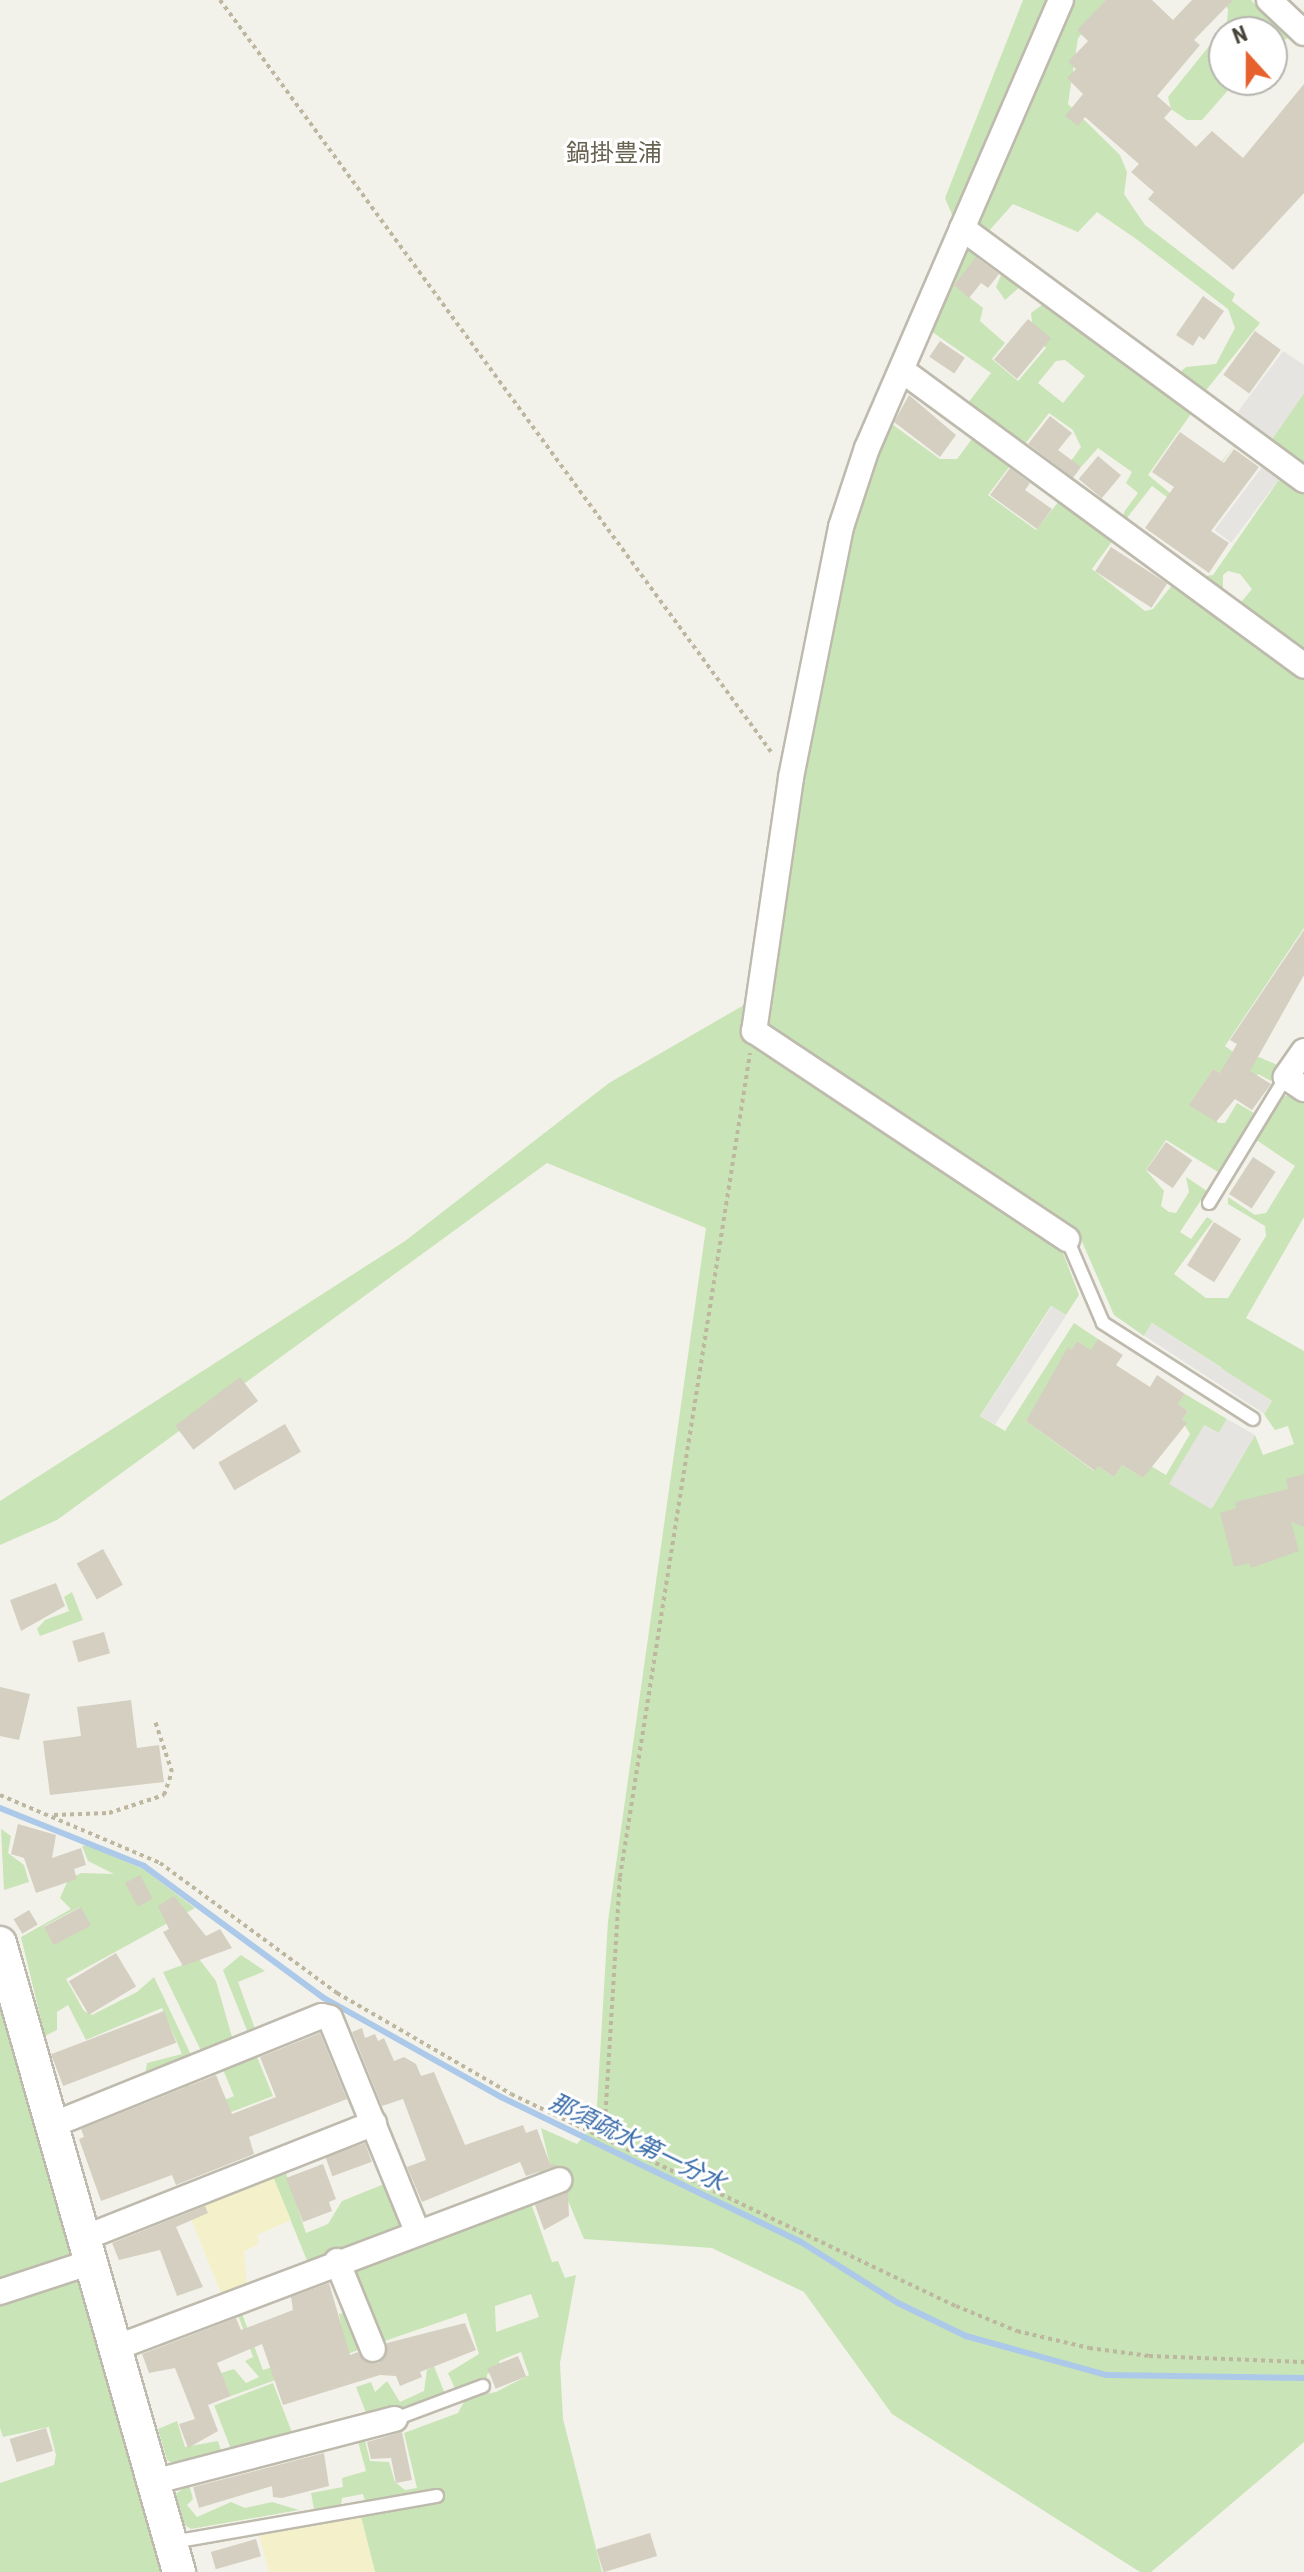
<!DOCTYPE html>
<meta charset="utf-8">
<style>
body{margin:0}
#map{position:relative;width:1304px;height:2572px;overflow:hidden;background:#f3f2ea;font-family:"Roboto Condensed","Noto Sans JP",sans-serif}
div>[style]{position:absolute}
[style*='--x']{left:calc(var(--x)*1px);top:calc(var(--y)*1px);width:calc(var(--w)*1px);rotate:calc(var(--a)*1deg)}
.green>*{inset:0;background:#c9e4b6;transform-origin:0 0}
.sand>*{inset:0;background:#f4f0c9}
.parking>*{inset:0;background:#e5e4e1;transform-origin:0 0}
.stream>*{height:6px;margin:-3px;padding:0 3px;transform-origin:3px;border-radius:3px;background:#acc9ea}
.building>*{inset:0;background:#d4cfc0;transform-origin:0 0}
.path>*{height:4px;margin-top:-2px;transform-origin:0;background:repeating-linear-gradient(90deg,#beb79f 0 4px,transparent 0 8px)}
.roads{filter:drop-shadow(2px 0 #bebaad) drop-shadow(-2px 0 #bebaad) drop-shadow(0 2px #bebaad) drop-shadow(0 -2px #bebaad)}
.service>*{height:12px;margin:-6px;padding:0 6px;transform-origin:6px;border-radius:6px;background:#fff}
.minor>*{height:24px;margin:-12px;padding:0 12px;transform-origin:12px;border-radius:12px;background:#fff}
.tertiary>*{height:32px;margin:-16px;padding:0 16px;transform-origin:16px;border-radius:16px;background:#fff}
span{translate:-50% -50%;white-space:nowrap;text-align:center;line-height:1.15;-webkit-text-stroke:6px #fff;paint-order:stroke}
.neighbourhood-label{font-size:24px;color:#686251}
.water-label{font-size:24px;color:#3b6da9;font-style:italic}
.north{position:absolute;left:1208px;top:16px;width:80px;height:80px;box-sizing:border-box;background:#fff;border:2px solid #b5b4af;border-radius:50%;rotate:339deg;font-size:22px;font-weight:700;line-height:32px;text-align:center;color:#464338}
.north::after{content:'';display:block;margin:auto;width:28px;height:36px;background:#e6612d;clip-path:polygon(50% 0,100% 100%,50% 72%,0 100%)}
</style>
<div id="map">
<div class="green">
<div style="clip-path:polygon(1023px 0,1115px 0,1078px 38px,1068px 104px,1120px 155px,1127px 172px,1124px 194px,1145px 225px,1235px 294px,1232px 301px,1260px 323px,1203px 394px,1177px 375px,1186px 367px,1216px 364px,1235px 328px,1228px 309px,1139px 241px,1097px 212px,1078px 232px,1013px 204px,987px 233px,953px 217px,945px 198px)"></div>
<div style="clip-path:polygon(1222px 0,1251px 0,1288px 38px,1272px 46px,1272px 32px,1224px 32px,1224px 80px,1237px 80px,1202px 120px,1187px 120px,1171px 109px,1168px 97px,1227px 24px,1228px 9px)"></div>
<div style="clip-path:polygon(evenodd,969px 244px,1022px 285px,1005px 300px,996px 287px,1001px 275px,978px 257px,954px 285px,983px 308px,980px 321px,1005px 343px,992px 359px,1018px 381px,1046px 348px,1033px 331px,1031px 313px,1046px 302px,1193px 411px,1148px 475px,1186px 506px,1235px 445px,1186px 511px,1152px 486px,1123px 523px,1124px 512px,1138px 493px,1126px 483px,1132px 472px,1098px 448px,1081px 467px,1071px 461px,1081px 447px,1073px 430px,1049px 413px,1022px 448px,965px 407px,991px 373px,928px 329px,962px 245px,969px 244px,1065px 360px,1085px 376px,1063px 403px,1038px 383px,1056px 361px,1065px 360px)"></div>
<div style="clip-path:polygon(1304px 393px,1304px 467px,1270px 442px)"></div>
<div style="clip-path:polygon(evenodd,885px 419px,940px 459px,957px 459px,975px 435px,1013px 462px,988px 495px,1036px 530px,1063px 496px,1116px 536px,1092px 569px,1145px 611px,1153px 609px,1181px 574px,1174px 563px,1180px 557px,1205px 576px,1213px 575px,1278px 481px,1285px 479px,1304px 493px,1304px 928px,1225px 1046px,1247px 1062px,1259px 1057px,1282px 1067px,1271px 1081px,1258px 1074px,1242px 1097px,1232px 1080px,1213px 1069px,1190px 1104px,1219px 1123px,1225px 1123px,1237px 1103px,1254px 1113px,1218px 1172px,1166px 1140px,1146px 1170px,1164px 1191px,1161px 1206px,1169px 1212px,1176px 1213px,1189px 1192px,1186px 1177px,1207px 1191px,1180px 1232px,1191px 1239px,1207px 1217px,1213px 1221px,1174px 1274px,1206px 1298px,1228px 1298px,1266px 1236px,1265px 1226px,1228px 1204px,1228px 1197px,1255px 1215px,1266px 1213px,1295px 1166px,1255px 1139px,1281px 1096px,1304px 1096px,1304px 1217px,1246px 1318px,1304px 1351px,1304px 2442px,1151px 2572px,1140px 2572px,892px 2414px,804px 2292px,712px 2248px,584px 2239px,562px 2186px,531px 2184px,529px 2178px,550px 2165px,541px 2128px,577px 2144px,596px 2122px,608px 1921px,706px 1228px,547px 1163px,57px 1520px,0 1545px,0 1501px,405px 1241px,609px 1083px,744px 1005px,788px 749px,885px 419px,1228px 571px,1240px 574px,1252px 589px,1237px 607px,1223px 592px,1223px 575px,1228px 571px,885px 419px,787px 1043px,1080px 1237px,1114px 1315px,1144px 1336px,1152px 1323px,1222px 1368px,1223px 1383px,1255px 1390px,1272px 1401px,1264px 1414px,1275px 1430px,1288px 1426px,1294px 1444px,1263px 1455px,1255px 1435px,1212px 1508px,1204px 1425px,1219px 1433px,1227px 1419px,1185px 1394px,1178px 1404px,1188px 1411px,1182px 1420px,1190px 1434px,1166px 1475px,1151px 1466px,1143px 1478px,1122px 1465px,1114px 1477px,1098px 1466px,1094px 1471px,1026px 1421px,1077px 1341px,1092px 1351px,1098px 1339px,1074px 1323px,1005px 1431px,980px 1416px,1051px 1306px,1066px 1315px,1079px 1295px,1060px 1245px,787px 1043px)"></div>
<div style="clip-path:polygon(72px 1592px,83px 1620px,40px 1636px,37px 1629px,45px 1620px,69px 1611px,64px 1597px)"></div>
<div style="clip-path:polygon(1px 1829px,11px 1836px,8px 1853px,24px 1865px,29px 1882px,4px 1890px)"></div>
<div style="clip-path:polygon(evenodd,87px 1845px,143px 1869px,195px 1908px,66px 1979px,84px 2011px,92px 2015px,137px 1992px,154px 1977px,194px 2061px,144px 2082px,147px 2063px,182px 2054px,162px 2008px,86px 2040px,68px 2005px,57px 2012px,57px 2030px,45px 2036px,21px 1937px,71px 1909px,60px 1898px,68px 1880px,81px 1873px,114px 1874px,88px 1861px,82px 1846px,87px 1845px,80px 1907px,90px 1925px,54px 1945px,44px 1926px,80px 1907px)"></div>
<div style="clip-path:polygon(241px 1955px,265px 1971px,238px 1982px,257px 2034px,250px 2038px,223px 1970px)"></div>
<div style="clip-path:polygon(199px 1959px,216px 1981px,234px 2044px,204px 2057px,163px 1972px)"></div>
<div style="clip-path:polygon(0 1994px,164px 2572px,0 2572px,0 2483px,54px 2465px,56px 2455px,49px 2427px,3px 2437px,0 2428px)"></div>
<div style="clip-path:polygon(255px 2052px,273px 2096px,200px 2124px,182px 2082px,186px 2080px,197px 2107px,203px 2109px,234px 2096px,221px 2065px)"></div>
<div style="clip-path:polygon(284px 2167px,306px 2233px,328px 2224px,342px 2201px,389px 2182px,403px 2218px,400px 2226px,308px 2263px,271px 2172px)"></div>
<div style="clip-path:polygon(evenodd,529px 2198px,552px 2262px,558px 2261px,565px 2278px,576px 2275px,560px 2363px,563px 2419px,602px 2572px,375px 2572px,361px 2517px,441px 2497px,439px 2490px,365px 2501px,363px 2494px,342px 2498px,341px 2505px,314px 2509px,311px 2493px,343px 2487px,342px 2478px,366px 2471px,357px 2438px,364px 2436px,370px 2461px,389px 2462px,395px 2482px,405px 2490px,417px 2488px,404px 2433px,458px 2413px,466px 2398px,496px 2392px,529px 2375px,521px 2352px,499px 2361px,501px 2369px,487px 2374px,487px 2378px,456px 2391px,448px 2373px,479px 2354px,466px 2313px,379px 2343px,348px 2268px,529px 2198px,531px 2294px,539px 2317px,496px 2332px,495px 2306px,531px 2294px)"></div>
<div style="clip-path:polygon(241px 2311px,263px 2370px,345px 2344px,339px 2314px,348px 2312px,364px 2348px,231px 2396px,224px 2380px,207px 2386px,186px 2333px,208px 2377px,234px 2369px,246px 2383px,259px 2377px,245px 2361px,253px 2357px,237px 2312px)"></div>
<div style="clip-path:polygon(434px 2366px,445px 2394px,368px 2418px,356px 2387px,371px 2382px,375px 2392px,387px 2381px,400px 2402px,424px 2391px,427px 2370px)"></div>
<div style="left:273px;top:2383px;width:56px;height:63px;rotate:69deg"></div>
<div style="clip-path:polygon(177px 2421px,185px 2447px,218px 2441px,222px 2454px,177px 2466px,167px 2460px,158px 2429px)"></div>
<div style="clip-path:polygon(189px 2484px,193px 2499px,187px 2505px,197px 2517px,231px 2502px,245px 2508px,272px 2502px,299px 2510px,191px 2529px,180px 2522px,173px 2496px)"></div>
</div>
<div class="sand">
<div style="clip-path:polygon(271px 2172px,291px 2220px,257px 2235px,259px 2244px,244px 2251px,247px 2288px,223px 2298px,186px 2206px)"></div>
<div style="clip-path:polygon(361px 2517px,375px 2572px,269px 2572px,259px 2535px)"></div>
</div>
<div class="parking">
<div style="clip-path:polygon(1283px 351px,1304px 365px,1304px 393px,1270px 442px,1234px 417px)"></div>
<div style="left:1262px;top:467px;width:21px;height:79px;rotate:37deg"></div>
<div style="left:1052px;top:1306px;width:17px;height:131px;rotate:33deg"></div>
<div style="left:1152px;top:1323px;width:143px;height:15px;rotate:33deg"></div>
<div style="clip-path:polygon(1227px 1419px,1255px 1435px,1211px 1509px,1169px 1484px,1204px 1425px,1219px 1433px)"></div>
</div>
<div class="stream">
<div style="--x:0;--y:1808;--w:155;--a:21.9"></div>
<div style="--x:144;--y:1866;--w:223;--a:36.3"></div>
<div style="--x:324;--y:1998;--w:203;--a:29.2"></div>
<div style="--x:501;--y:2097;--w:333;--a:25.8"></div>
<div style="--x:801;--y:2242;--w:115;--a:32.2"></div>
<div style="--x:898;--y:2303;--w:76;--a:25.9"></div>
<div style="--x:966;--y:2336;--w:146;--a:15.5"></div>
<div style="--x:1107;--y:2375;--w:197;--a:0.9"></div>
</div>
<div class="building">
<div style="clip-path:polygon(1106px 0,1152px 0,1173px 20px,1192px 0,1233px 0,1194px 40px,1200px 45px,1157px 96px,1172px 109px,1164px 118px,1196px 147px,1212px 131px,1243px 158px,1304px 84px,1304px 193px,1233px 270px,1148px 199px,1154px 192px,1131px 172px,1139px 164px,1085px 117px,1078px 126px,1065px 116px,1083px 94px,1067px 78px,1076px 69px,1068px 62px,1088px 41px,1077px 30px)"></div>
<div style="clip-path:polygon(976px 257px,999px 274px,988px 288px,981px 283px,969px 298px,954px 285px)"></div>
<div style="clip-path:polygon(1203px 296px,1224px 311px,1204px 340px,1199px 336px,1193px 346px,1176px 335px)"></div>
<div style="left:1028px;top:319px;width:30px;height:53px;rotate:40deg"></div>
<div style="left:1255px;top:331px;width:32px;height:54px;rotate:36deg"></div>
<div style="left:940px;top:341px;width:30px;height:19px;rotate:34deg"></div>
<div style="clip-path:polygon(909px 395px,956px 435px,940px 457px,894px 422px)"></div>
<div style="clip-path:polygon(1050px 416px,1072px 433px,1058px 450px,1081px 467px,1073px 478px,1028px 444px)"></div>
<div style="clip-path:polygon(1180px 432px,1224px 463px,1234px 449px,1259px 467px,1211px 531px,1229px 543px,1209px 573px,1145px 528px,1174px 487px,1152px 472px)"></div>
<div style="left:1098px;top:456px;width:30px;height:30px;rotate:40deg"></div>
<div style="clip-path:polygon(1010px 468px,1030px 483px,1025px 490px,1052px 509px,1037px 529px,990px 495px)"></div>
<div style="left:1111px;top:547px;width:67px;height:29px;rotate:33deg"></div>
<div style="clip-path:polygon(1304px 930px,1304px 975px,1250px 1071px,1271px 1084px,1252px 1110px,1235px 1099px,1216px 1122px,1189px 1105px,1213px 1069px,1220px 1073px,1237px 1044px,1230px 1040px)"></div>
<div style="left:1166px;top:1142px;width:32px;height:34px;rotate:35deg"></div>
<div style="left:1253px;top:1157px;width:27px;height:44px;rotate:33deg"></div>
<div style="left:1214px;top:1222px;width:32px;height:51px;rotate:32deg"></div>
<div style="clip-path:polygon(1098px 1339px,1123px 1355px,1116px 1365px,1150px 1387px,1157px 1375px,1185px 1394px,1178px 1404px,1188px 1411px,1182px 1420px,1187px 1423px,1143px 1478px,1122px 1465px,1114px 1477px,1098px 1466px,1095px 1471px,1026px 1421px,1068px 1347px,1071px 1350px,1077px 1341px,1091px 1350px)"></div>
<div style="left:240px;top:1377px;width:30px;height:81px;rotate:53deg"></div>
<div style="left:285px;top:1424px;width:32px;height:77px;rotate:60deg"></div>
<div style="clip-path:polygon(1304px 1474px,1304px 1527px,1291px 1522px,1299px 1551px,1251px 1568px,1249px 1563px,1234px 1567px,1220px 1513px,1236px 1508px,1235px 1502px,1288px 1489px,1286px 1479px)"></div>
<div style="left:103px;top:1549px;width:41px;height:30px;rotate:61deg"></div>
<div style="clip-path:polygon(56px 1583px,65px 1606px,21px 1631px,10px 1600px)"></div>
<div style="left:104px;top:1632px;width:22px;height:33px;rotate:74deg"></div>
<div style="clip-path:polygon(0 1687px,30px 1694px,19px 1740px,0 1736px)"></div>
<div style="clip-path:polygon(131px 1700px,137px 1748px,159px 1745px,164px 1782px,50px 1795px,43px 1741px,81px 1736px,77px 1707px)"></div>
<div style="clip-path:polygon(18px 1824px,56px 1835px,52px 1858px,81px 1848px,86px 1865px,74px 1869px,77px 1879px,36px 1893px,24px 1858px,11px 1854px)"></div>
<div style="left:140px;top:1875px;width:27px;height:17px;rotate:62deg"></div>
<div style="clip-path:polygon(174px 1896px,206px 1936px,220px 1929px,232px 1948px,183px 1966px,163px 1932px,169px 1929px,158px 1906px)"></div>
<div style="left:81px;top:1907px;width:21px;height:42px;rotate:62deg"></div>
<div style="left:29px;top:1910px;width:17px;height:18px;rotate:59deg"></div>
<div style="left:116px;top:1953px;width:39px;height:55px;rotate:59deg"></div>
<div style="left:164px;top:2011px;width:34px;height:121px;rotate:69deg"></div>
<div style="clip-path:polygon(362px 2028px,365px 2038px,375px 2034px,378px 2041px,384px 2038px,394px 2061px,404px 2057px,416px 2064px,421px 2076px,434px 2072px,465px 2145px,523px 2125px,526px 2133px,537px 2129px,550px 2164px,558px 2165px,526px 2176px,520px 2162px,422px 2202px,407px 2167px,426px 2160px,403px 2099px,382px 2106px,352px 2032px)"></div>
<div style="clip-path:polygon(320px 2033px,347px 2099px,249px 2137px,254px 2154px,176px 2185px,172px 2175px,101px 2201px,79px 2139px,84px 2137px,81px 2129px,216px 2075px,232px 2114px,276px 2097px,260px 2057px)"></div>
<div style="left:365px;top:2143px;width:20px;height:42px;rotate:70deg"></div>
<div style="clip-path:polygon(323px 2164px,336px 2199px,329px 2202px,332px 2211px,303px 2222px,286px 2178px)"></div>
<div style="clip-path:polygon(568px 2192px,569px 2216px,544px 2230px,535px 2205px)"></div>
<div style="clip-path:polygon(205px 2206px,208px 2213px,176px 2227px,203px 2287px,177px 2296px,160px 2250px,119px 2260px,112px 2243px)"></div>
<div style="clip-path:polygon(329px 2283px,350px 2355px,358px 2352px,364px 2361px,378px 2363px,385px 2358px,387px 2343px,465px 2323px,476px 2350px,420px 2372px,422px 2377px,400px 2386px,396px 2376px,380px 2375px,283px 2405px,262px 2344px,217px 2363px,231px 2396px,208px 2405px,218px 2431px,188px 2448px,179px 2424px,195px 2419px,175px 2368px,149px 2373px,142px 2354px,236px 2318px,241px 2330px,293px 2310px,291px 2297px)"></div>
<div style="left:518px;top:2356px;width:22px;height:33px;rotate:68deg"></div>
<div style="left:46px;top:2428px;width:24px;height:38px;rotate:73deg"></div>
<div style="clip-path:polygon(402px 2432px,412px 2480px,396px 2483px,391px 2458px,371px 2459px,367px 2442px)"></div>
<div style="clip-path:polygon(324px 2453px,329px 2486px,282px 2498px,273px 2497px,272px 2486px,199px 2508px,193px 2487px)"></div>
<div style="left:650px;top:2533px;width:24px;height:56px;rotate:73deg"></div>
<div style="left:256px;top:2539px;width:18px;height:47px;rotate:74deg"></div>
</div>
<div class="path">
<div style="--x:220;--y:0;--w:934;--a:53.76"></div>
<div style="--x:0;--y:1795;--w:174;--a:23"></div>
<div style="--x:160;--y:1863;--w:220;--a:36.3"></div>
<div style="--x:337;--y:1993;--w:201;--a:30.1"></div>
<div style="--x:511;--y:2094;--w:493;--a:25.5"></div>
<div style="--x:956;--y:2306;--w:66;--a:22.3"></div>
<div style="--x:1017;--y:2331;--w:74;--a:13.3"></div>
<div style="--x:1089;--y:2348;--w:61;--a:7.6"></div>
<div style="--x:1149;--y:2356;--w:155;--a:2.2"></div>
<div style="--x:54;--y:1815;--w:55;--a:-2.1"></div>
<div style="--x:109;--y:1813;--w:58;--a:-18.1"></div>
<div style="--x:164;--y:1795;--w:24;--a:-71"></div>
<div style="--x:172;--y:1772;--w:54;--a:-108.4"></div>
<div style="--x:604;--y:2137;--w:260;--a:-86.5"></div>
<div style="--x:620;--y:1877;--w:834;--a:-81.03"></div>
</div>
<div class="roads">
<div class="service">
<div style="--x:1209;--y:1203;--w:148;--a:-58.6"></div>
<div style="--x:1067;--y:1239;--w:91;--a:66.8"></div>
<div style="--x:1103;--y:1323;--w:178;--a:32.6"></div>
<div style="--x:395;--y:2419;--w:94;--a:-20.6"></div>
<div style="--x:173;--y:2542;--w:268;--a:-9.9"></div>
</div>
<div class="minor">
<div style="--x:1061;--y:0;--w:488;--a:113.4"></div>
<div style="--x:867;--y:448;--w:83;--a:108.2"></div>
<div style="--x:841;--y:527;--w:256;--a:101.3"></div>
<div style="--x:791;--y:778;--w:256;--a:98.3"></div>
<div style="--x:754;--y:1031;--w:376;--a:33.6"></div>
<div style="--x:1269;--y:0;--w:48;--a:43.3"></div>
<div style="--x:962;--y:228;--w:425;--a:36.4"></div>
<div style="--x:903;--y:371;--w:498;--a:36.3"></div>
<div style="--x:1304;--y:1051;--w:32;--a:125"></div>
<div style="--x:1286;--y:1077;--w:22;--a:34"></div>
<div style="--x:52;--y:2125;--w:291;--a:-22"></div>
<div style="--x:322;--y:2016;--w:8;--a:14"></div>
<div style="--x:330;--y:2018;--w:230;--a:67.8"></div>
<div style="--x:84;--y:2238;--w:312;--a:-21.6"></div>
<div style="--x:337;--y:2261;--w:95;--a:67.8"></div>
<div style="--x:0;--y:2292;--w:96;--a:-18.2"></div>
<div style="--x:115;--y:2348;--w:475;--a:-20.7"></div>
<div style="--x:153;--y:2482;--w:250;--a:-14.6"></div>
</div>
<div class="tertiary">
<div style="--x:0;--y:1943;--w:654;--a:74.11"></div>
</div>
</div>
<div class="neighbourhood-label">
<span style="left:614px;top:154px">鍋掛豊浦</span>
</div>
<div class="water-label">
<span style="left:637px;top:2143px;rotate:26deg">那須疏水第一分水</span>
</div>
<div class="north">N</div>
</div>
